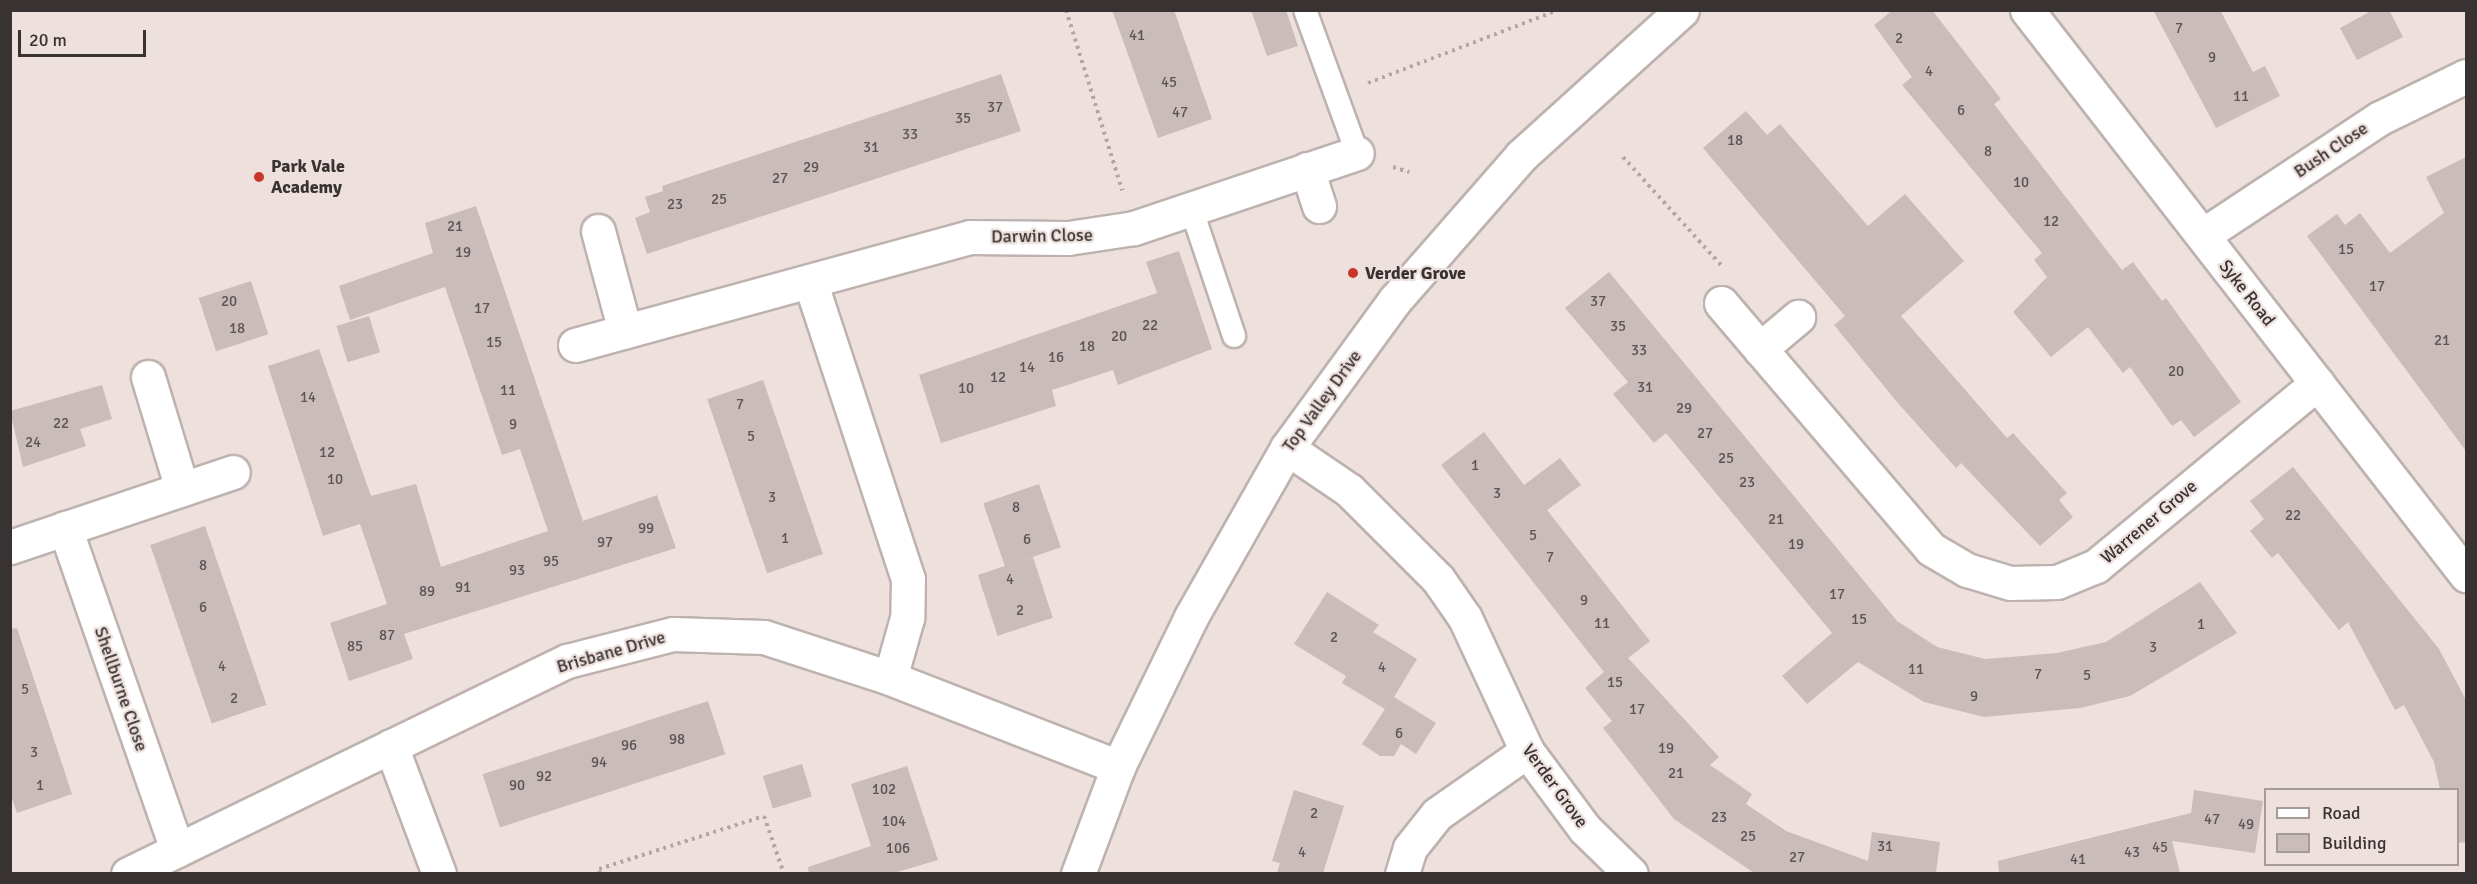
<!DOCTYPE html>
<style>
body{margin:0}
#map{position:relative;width:2477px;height:884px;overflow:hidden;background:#ede0dd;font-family:Signika,sans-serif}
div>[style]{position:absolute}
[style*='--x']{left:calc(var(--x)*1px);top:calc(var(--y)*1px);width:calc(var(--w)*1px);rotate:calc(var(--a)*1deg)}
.building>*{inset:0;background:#c9bcba;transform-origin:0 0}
.path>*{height:4px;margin-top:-2px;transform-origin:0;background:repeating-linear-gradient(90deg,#b1a6a4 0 3px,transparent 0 7.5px)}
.roads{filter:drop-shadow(2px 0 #beb2af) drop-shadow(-2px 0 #beb2af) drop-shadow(0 2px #beb2af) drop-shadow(0 -2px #beb2af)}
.service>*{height:22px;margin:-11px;padding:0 11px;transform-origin:11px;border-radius:11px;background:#fff}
.minor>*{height:33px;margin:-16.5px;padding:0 16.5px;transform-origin:16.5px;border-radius:16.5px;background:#fff}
.tertiary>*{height:33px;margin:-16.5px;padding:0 16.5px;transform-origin:16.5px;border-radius:16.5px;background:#fff}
.dots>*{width:16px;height:16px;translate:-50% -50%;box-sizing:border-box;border:3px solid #ede0dd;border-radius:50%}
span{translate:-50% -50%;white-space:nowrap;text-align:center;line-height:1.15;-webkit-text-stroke:4.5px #ede0dd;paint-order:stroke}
.number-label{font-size:15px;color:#5c5554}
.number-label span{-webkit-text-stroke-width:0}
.street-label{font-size:18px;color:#383332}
.poi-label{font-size:18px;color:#383332;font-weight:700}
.left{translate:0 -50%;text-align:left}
.frame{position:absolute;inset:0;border:12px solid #383332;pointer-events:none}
.legend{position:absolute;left:2264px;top:788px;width:195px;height:78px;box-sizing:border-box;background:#ede0dd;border:2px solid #a59b99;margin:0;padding:8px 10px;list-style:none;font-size:18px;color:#383332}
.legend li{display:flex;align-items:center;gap:12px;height:30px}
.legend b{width:30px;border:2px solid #a59b99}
.scale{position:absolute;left:18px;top:30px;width:128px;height:27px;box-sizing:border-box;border:3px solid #383332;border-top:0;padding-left:8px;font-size:18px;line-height:21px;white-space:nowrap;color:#383332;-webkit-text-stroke:4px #ede0dd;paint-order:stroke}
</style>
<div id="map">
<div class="building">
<div style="clip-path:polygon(1112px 10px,1174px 10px,1212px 119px,1158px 138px)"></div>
<div style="clip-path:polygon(1251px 10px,1286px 10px,1298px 46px,1267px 56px)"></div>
<div style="clip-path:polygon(1893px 10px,1932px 10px,2001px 99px,1994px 104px,2122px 270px,2133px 262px,2162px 301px,2166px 298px,2241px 402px,2194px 437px,2181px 420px,2172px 426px,2130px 367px,2123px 373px,2088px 327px,2051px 357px,2013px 312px,2047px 277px,2034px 260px,2042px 253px,1902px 85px,1912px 77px,1874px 25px)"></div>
<div style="clip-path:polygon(2153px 10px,2220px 10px,2253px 72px,2265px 66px,2280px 96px,2216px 128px)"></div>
<div style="clip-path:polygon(2373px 10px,2389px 10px,2403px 37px,2357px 60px,2340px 28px)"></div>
<div style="clip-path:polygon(1001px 74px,1021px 131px,647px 254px,635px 218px,650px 212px,645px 197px,663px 191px,662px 186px)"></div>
<div style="clip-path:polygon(1746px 111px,1767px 135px,1780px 124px,1868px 226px,1905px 194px,1964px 261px,1901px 316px,2007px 438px,2013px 433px,2067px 493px,2059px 500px,2073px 517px,2040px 546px,1961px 463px,1956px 468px,1897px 402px,1834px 325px,1845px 316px,1703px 148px)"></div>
<div style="clip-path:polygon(2466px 157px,2466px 451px,2307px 236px,2337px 214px,2345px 225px,2360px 213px,2390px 253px,2444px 213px,2426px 177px)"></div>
<div style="clip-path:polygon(476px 206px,583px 521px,657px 495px,676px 548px,404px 634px,413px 659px,349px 681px,330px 623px,387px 604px,360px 524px,323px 536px,268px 366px,319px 349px,371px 496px,416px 484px,441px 567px,548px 531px,520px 449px,502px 455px,445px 287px,350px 320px,339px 286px,433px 253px,425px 223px)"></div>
<div style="clip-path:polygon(1179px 251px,1212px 349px,1118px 385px,1113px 370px,1052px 390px,1056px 406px,941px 443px,919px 375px,1157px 293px,1146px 262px)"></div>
<div style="clip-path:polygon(1609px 272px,1897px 621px,1937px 647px,1985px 659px,2057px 653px,2106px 642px,2200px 582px,2237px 633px,2130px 696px,2080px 708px,1984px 717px,1924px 702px,1858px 662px,1807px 704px,1782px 676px,1832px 633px,1666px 433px,1654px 443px,1613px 394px,1628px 382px,1565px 308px)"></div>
<div style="left:251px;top:281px;width:56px;height:55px;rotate:72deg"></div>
<div style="left:369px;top:316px;width:38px;height:34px;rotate:73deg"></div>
<div style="left:763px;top:380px;width:184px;height:59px;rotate:71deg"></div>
<div style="clip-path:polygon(102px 385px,112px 419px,80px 429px,86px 446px,23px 467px,10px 411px)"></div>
<div style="clip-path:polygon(1484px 432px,1524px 485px,1560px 458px,1581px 485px,1547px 510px,1650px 641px,1628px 658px,1719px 757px,1710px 765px,1752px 794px,1746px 804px,1786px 831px,1868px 861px,1872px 832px,1940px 842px,1936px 873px,1754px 873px,1674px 819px,1603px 728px,1612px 721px,1585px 688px,1604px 672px,1441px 465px)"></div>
<div style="clip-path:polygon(2293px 467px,2439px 649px,2466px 700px,2466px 842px,2457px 843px,2457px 789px,2440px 789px,2434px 762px,2404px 705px,2395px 710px,2348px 622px,2339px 630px,2278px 553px,2272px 558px,2250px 531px,2264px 519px,2250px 501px)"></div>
<div style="left:1039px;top:484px;width:67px;height:59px;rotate:71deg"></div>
<div style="left:205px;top:526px;width:189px;height:58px;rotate:71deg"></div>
<div style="left:1033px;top:557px;width:64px;height:58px;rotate:72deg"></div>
<div style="clip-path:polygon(1327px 592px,1379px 625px,1373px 632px,1417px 659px,1394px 697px,1436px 723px,1416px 754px,1401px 744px,1394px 756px,1380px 756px,1362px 744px,1385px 709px,1342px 683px,1346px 676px,1294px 644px)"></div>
<div style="clip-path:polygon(17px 628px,72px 794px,17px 813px,10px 793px,10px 629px)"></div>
<div style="left:708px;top:701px;width:56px;height:237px;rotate:72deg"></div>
<div style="left:802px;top:764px;width:34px;height:41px;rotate:73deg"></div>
<div style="clip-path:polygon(907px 766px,938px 860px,894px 873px,809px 873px,808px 867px,871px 846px,851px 784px)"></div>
<div style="clip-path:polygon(1294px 790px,1344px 806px,1323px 873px,1277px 873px,1280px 863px,1272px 861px)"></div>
<div style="clip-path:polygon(2194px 790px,2263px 801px,2255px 853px,2172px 841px,2180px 873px,1999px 873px,1998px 861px,2191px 813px)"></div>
</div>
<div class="path">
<div style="--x:1066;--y:10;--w:189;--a:72.7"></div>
<div style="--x:1368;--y:83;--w:204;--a:-21"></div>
<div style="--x:1623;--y:157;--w:146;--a:47.8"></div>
<div style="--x:1393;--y:167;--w:17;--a:17"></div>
<div style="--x:600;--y:874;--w:5;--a:-101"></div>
<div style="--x:599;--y:869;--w:173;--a:-17.8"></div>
<div style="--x:764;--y:816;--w:61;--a:71"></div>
</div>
<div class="roads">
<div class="service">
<div style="--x:1305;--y:10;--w:152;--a:70"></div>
<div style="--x:1191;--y:208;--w:135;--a:71.4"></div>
</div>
<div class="minor">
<div style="--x:2027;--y:10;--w:716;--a:52.15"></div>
<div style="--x:1307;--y:169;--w:39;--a:72"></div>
<div style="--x:598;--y:231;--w:104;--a:74.9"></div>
<div style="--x:2203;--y:235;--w:212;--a:-33.5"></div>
<div style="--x:2380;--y:118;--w:96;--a:-26"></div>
<div style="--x:810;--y:281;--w:314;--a:71.8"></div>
<div style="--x:908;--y:579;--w:39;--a:91"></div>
<div style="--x:907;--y:618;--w:62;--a:105.8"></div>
<div style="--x:1721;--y:303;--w:323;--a:49.5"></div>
<div style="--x:1931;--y:549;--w:42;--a:30.3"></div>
<div style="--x:1967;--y:570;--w:45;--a:16.8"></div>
<div style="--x:2010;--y:583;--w:47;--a:-1.2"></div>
<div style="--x:2057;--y:582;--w:42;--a:-22.3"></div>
<div style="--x:2096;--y:566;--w:287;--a:-39.6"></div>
<div style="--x:575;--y:345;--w:409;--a:-15.3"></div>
<div style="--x:970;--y:237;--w:98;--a:0.6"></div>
<div style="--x:1068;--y:238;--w:67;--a:-8.6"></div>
<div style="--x:1134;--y:228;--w:235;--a:-18.6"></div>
<div style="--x:1760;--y:349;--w:50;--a:-40.1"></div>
<div style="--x:148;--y:377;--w:117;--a:73.1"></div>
<div style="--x:1287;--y:448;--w:75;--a:34.1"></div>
<div style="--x:1349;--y:490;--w:126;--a:45"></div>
<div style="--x:1438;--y:579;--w:47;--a:55.3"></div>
<div style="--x:1465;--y:618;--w:147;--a:65"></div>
<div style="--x:1527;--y:751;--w:97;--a:53.4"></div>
<div style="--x:1585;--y:829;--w:64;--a:44.4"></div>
<div style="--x:65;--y:528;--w:341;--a:70.8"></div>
<div style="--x:10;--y:547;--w:235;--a:-18.6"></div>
<div style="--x:391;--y:746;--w:137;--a:69.4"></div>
<div style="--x:128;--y:874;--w:488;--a:-25.9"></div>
<div style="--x:567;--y:661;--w:109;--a:-14.3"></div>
<div style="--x:673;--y:634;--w:91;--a:1.9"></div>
<div style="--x:764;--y:637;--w:133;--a:18"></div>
<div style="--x:890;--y:678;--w:245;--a:21.3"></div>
<div style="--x:1402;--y:874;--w:27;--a:-73"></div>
<div style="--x:1410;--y:848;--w:43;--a:-51.5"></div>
<div style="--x:1437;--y:814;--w:110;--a:-35"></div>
</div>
<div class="tertiary">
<div style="--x:1078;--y:874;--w:114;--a:-69.5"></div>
<div style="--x:1118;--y:767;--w:167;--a:-64"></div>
<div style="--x:1191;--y:617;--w:194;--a:-60.4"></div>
<div style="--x:1287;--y:448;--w:183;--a:-53.9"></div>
<div style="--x:1395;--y:300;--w:191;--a:-48.8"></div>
<div style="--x:1521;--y:156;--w:217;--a:-42.2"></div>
</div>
</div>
<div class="dots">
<div style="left:259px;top:177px;background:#c6392a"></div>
<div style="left:1353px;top:273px;background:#c6392a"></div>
</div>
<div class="number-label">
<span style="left:2179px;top:29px">7</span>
<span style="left:1137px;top:36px">41</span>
<span style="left:1899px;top:39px">2</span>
<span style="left:2212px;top:58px">9</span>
<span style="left:1929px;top:72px">4</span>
<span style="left:1169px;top:83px">45</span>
<span style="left:2241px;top:97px">11</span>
<span style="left:995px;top:108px">37</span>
<span style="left:1961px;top:111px">6</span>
<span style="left:1180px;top:113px">47</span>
<span style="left:963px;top:119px">35</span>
<span style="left:910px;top:135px">33</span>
<span style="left:1735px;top:141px">18</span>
<span style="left:871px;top:148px">31</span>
<span style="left:1988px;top:152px">8</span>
<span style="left:811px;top:168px">29</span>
<span style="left:780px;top:179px">27</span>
<span style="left:2021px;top:183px">10</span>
<span style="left:719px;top:200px">25</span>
<span style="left:675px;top:205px">23</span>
<span style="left:2051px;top:222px">12</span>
<span style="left:455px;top:227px">21</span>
<span style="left:2346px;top:250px">15</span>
<span style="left:463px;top:253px">19</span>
<span style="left:2377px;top:287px">17</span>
<span style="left:229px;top:302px">20</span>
<span style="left:1598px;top:302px">37</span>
<span style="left:482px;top:309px">17</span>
<span style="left:1150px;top:326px">22</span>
<span style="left:1618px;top:327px">35</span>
<span style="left:237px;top:329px">18</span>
<span style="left:1119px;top:337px">20</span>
<span style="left:2442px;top:341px">21</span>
<span style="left:494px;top:343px">15</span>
<span style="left:1087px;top:347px">18</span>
<span style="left:1639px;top:351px">33</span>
<span style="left:1056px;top:358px">16</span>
<span style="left:1027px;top:368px">14</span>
<span style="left:2176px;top:372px">20</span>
<span style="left:998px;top:378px">12</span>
<span style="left:1645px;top:388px">31</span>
<span style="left:966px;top:389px">10</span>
<span style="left:508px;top:391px">11</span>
<span style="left:308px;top:398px">14</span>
<span style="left:740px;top:405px">7</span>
<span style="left:1684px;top:409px">29</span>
<span style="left:61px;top:424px">22</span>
<span style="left:513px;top:425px">9</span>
<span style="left:1705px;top:434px">27</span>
<span style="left:751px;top:437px">5</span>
<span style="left:33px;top:443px">24</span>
<span style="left:327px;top:453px">12</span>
<span style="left:1726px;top:459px">25</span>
<span style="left:1475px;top:466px">1</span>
<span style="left:335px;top:480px">10</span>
<span style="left:1747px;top:483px">23</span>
<span style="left:1497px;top:494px">3</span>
<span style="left:772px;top:498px">3</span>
<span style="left:1016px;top:508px">8</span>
<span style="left:2293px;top:516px">22</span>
<span style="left:1776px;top:520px">21</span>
<span style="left:646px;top:529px">99</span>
<span style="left:1533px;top:536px">5</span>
<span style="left:785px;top:539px">1</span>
<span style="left:1027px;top:540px">6</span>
<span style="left:605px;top:543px">97</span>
<span style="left:1796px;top:545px">19</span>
<span style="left:1550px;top:558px">7</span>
<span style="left:551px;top:562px">95</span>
<span style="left:203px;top:566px">8</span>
<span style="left:517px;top:571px">93</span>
<span style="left:1010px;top:580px">4</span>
<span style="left:463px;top:588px">91</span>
<span style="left:427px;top:592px">89</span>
<span style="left:1837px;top:595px">17</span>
<span style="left:1584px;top:601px">9</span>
<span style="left:203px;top:608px">6</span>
<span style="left:1020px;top:611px">2</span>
<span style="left:1859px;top:620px">15</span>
<span style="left:1602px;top:624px">11</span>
<span style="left:2201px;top:625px">1</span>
<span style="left:387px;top:636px">87</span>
<span style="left:1334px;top:638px">2</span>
<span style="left:355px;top:647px">85</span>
<span style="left:2153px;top:648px">3</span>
<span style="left:222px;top:667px">4</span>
<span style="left:1382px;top:668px">4</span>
<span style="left:1916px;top:670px">11</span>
<span style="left:2038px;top:675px">7</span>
<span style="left:2087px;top:676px">5</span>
<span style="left:1615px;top:683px">15</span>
<span style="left:25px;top:690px">5</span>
<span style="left:1974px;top:697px">9</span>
<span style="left:234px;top:699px">2</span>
<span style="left:1637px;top:710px">17</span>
<span style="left:1399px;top:734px">6</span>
<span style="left:677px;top:740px">98</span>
<span style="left:629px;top:746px">96</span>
<span style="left:1666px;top:749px">19</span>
<span style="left:34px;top:753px">3</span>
<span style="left:599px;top:763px">94</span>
<span style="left:1676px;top:774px">21</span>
<span style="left:544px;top:777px">92</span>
<span style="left:40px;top:786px">1</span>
<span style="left:517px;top:786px">90</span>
<span style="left:884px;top:790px">102</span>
<span style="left:1314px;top:814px">2</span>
<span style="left:1719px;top:818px">23</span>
<span style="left:2212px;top:820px">47</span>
<span style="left:894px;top:822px">104</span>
<span style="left:2246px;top:825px">49</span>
<span style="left:1748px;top:837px">25</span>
<span style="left:1885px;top:847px">31</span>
<span style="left:2160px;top:848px">45</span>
<span style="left:898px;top:849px">106</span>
<span style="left:1302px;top:853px">4</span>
<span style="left:2132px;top:853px">43</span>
<span style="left:1797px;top:858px">27</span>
<span style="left:2078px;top:860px">41</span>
</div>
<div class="street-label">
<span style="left:2331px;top:150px;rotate:-34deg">Bush Close</span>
<span style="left:1042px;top:236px;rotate:-1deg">Darwin Close</span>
<span style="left:2247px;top:293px;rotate:52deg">Syke Road</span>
<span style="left:1322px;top:401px;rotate:-54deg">Top Valley Drive</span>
<span style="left:2149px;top:522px;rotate:-40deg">Warrener Grove</span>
<span style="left:611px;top:652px;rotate:-16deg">Brisbane Drive</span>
<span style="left:121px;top:689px;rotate:71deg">Shellburne Close</span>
<span style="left:1555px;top:786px;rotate:54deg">Verder Grove</span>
</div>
<div class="poi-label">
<span class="left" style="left:271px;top:177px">Park Vale<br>Academy</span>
<span class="left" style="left:1365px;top:273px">Verder Grove</span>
</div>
<div class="frame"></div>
<ul class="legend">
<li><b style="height:8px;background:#fff"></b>Road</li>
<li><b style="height:16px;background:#c9bcba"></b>Building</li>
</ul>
<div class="scale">20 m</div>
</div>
